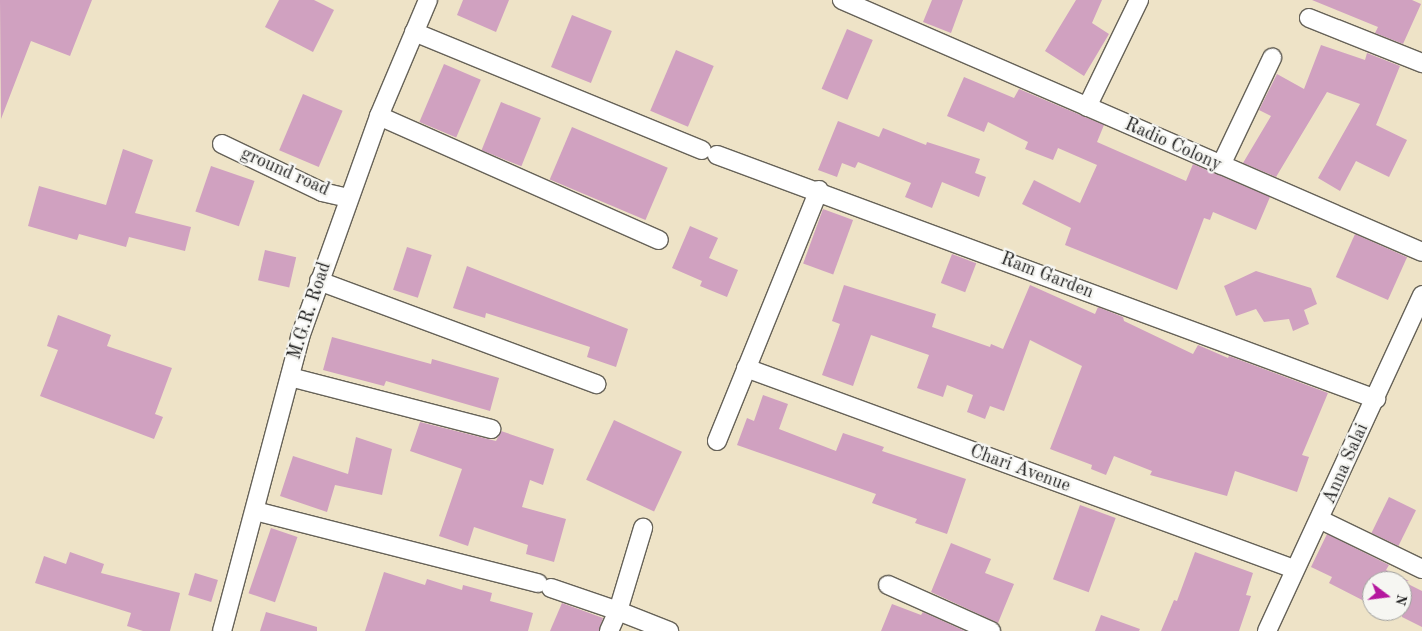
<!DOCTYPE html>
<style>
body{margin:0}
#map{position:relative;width:1422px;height:631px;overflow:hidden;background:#eee3c7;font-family:"Old Standard TT",serif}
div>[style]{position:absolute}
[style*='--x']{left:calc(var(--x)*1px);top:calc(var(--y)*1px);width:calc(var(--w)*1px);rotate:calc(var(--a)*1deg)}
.building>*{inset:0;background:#d0a1c0;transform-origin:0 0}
.roads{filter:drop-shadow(1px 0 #666258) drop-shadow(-1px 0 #666258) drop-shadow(0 1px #666258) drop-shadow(0 -1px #666258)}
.street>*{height:18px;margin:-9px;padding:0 9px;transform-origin:9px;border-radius:9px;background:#fff}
span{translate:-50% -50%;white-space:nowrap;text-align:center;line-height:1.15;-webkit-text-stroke:4.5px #f6f6f2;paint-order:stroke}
.street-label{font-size:18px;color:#1c1c1c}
.north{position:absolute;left:1362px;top:571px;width:50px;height:50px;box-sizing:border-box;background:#f6f6f2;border:1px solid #9f9f9c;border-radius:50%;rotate:105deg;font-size:14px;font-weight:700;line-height:20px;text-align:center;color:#1c1c1c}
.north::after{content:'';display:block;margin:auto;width:18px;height:22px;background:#b5179e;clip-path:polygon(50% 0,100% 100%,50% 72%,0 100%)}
</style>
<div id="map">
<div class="building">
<div style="clip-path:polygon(0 0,92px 0,70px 56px,31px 41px,1px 119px)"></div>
<div style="clip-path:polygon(279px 0,314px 0,334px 10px,313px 52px,265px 27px)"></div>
<div style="clip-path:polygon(463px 0,509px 0,496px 32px,457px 15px)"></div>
<div style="clip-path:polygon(932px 0,963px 0,951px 33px,923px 22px)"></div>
<div style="clip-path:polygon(1076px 0,1102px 0,1092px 23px,1109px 34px,1084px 76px,1045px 51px)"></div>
<div style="clip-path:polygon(1312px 0,1412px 0,1421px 4px,1403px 44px,1375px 33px,1378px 27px)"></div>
<div style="left:572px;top:15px;width:43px;height:56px;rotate:22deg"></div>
<div style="left:847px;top:29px;width:28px;height:65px;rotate:23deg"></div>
<div style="clip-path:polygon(1321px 45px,1365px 60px,1367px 53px,1400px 66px,1376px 125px,1407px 140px,1389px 177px,1356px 161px,1340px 191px,1318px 178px,1360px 104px,1327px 92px,1276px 177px,1243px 163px,1271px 116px,1259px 110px,1277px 74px,1304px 89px)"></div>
<div style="left:676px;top:50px;width:41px;height:66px;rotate:23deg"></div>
<div style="left:444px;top:64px;width:40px;height:63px;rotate:23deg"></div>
<div style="clip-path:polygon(964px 77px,1014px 98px,1019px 89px,1104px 125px,1097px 142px,1186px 181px,1193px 164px,1270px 197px,1256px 230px,1213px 212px,1210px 220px,1204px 218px,1177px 290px,1065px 245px,1071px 228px,1022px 204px,1034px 180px,1080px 203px,1097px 165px,1058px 148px,1053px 160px,1025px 149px,1028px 142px,988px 122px,984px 132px,947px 116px)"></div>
<div style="left:303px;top:94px;width:43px;height:61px;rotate:23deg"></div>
<div style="left:501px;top:102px;width:43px;height:52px;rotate:22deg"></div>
<div style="clip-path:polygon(838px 121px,879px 137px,883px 128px,926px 145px,927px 142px,980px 159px,975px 173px,986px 177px,979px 197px,942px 182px,932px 208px,905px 197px,911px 183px,858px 162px,855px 168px,842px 163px,837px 177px,818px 170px)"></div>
<div style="left:572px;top:127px;width:104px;height:57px;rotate:23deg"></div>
<div style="clip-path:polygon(123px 149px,153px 160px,135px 213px,191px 227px,185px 251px,129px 237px,126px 247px,79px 234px,77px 240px,28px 226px,39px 186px,106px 205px)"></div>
<div style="left:211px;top:166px;width:46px;height:48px;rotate:19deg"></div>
<div style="left:823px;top:209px;width:32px;height:58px;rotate:20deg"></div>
<div style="clip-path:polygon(690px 226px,718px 238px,709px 258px,738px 270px,727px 297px,700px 286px,702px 281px,672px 268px)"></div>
<div style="left:1355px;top:234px;width:57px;height:47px;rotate:24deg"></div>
<div style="left:407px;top:247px;width:26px;height:45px;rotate:18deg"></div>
<div style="left:265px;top:250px;width:32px;height:31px;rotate:13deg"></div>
<div style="left:952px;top:254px;width:26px;height:31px;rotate:21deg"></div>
<div style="clip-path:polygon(467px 266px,628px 329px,616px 367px,587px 357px,590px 347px,486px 313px,485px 318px,453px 308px)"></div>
<div style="clip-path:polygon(1256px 271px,1311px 288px,1317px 304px,1304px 310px,1309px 324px,1293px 331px,1289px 319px,1264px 322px,1256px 309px,1236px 316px,1224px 286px)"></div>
<div style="clip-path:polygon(844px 285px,936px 314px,932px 327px,990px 347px,991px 344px,1003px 349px,1030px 285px,1095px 314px,1098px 307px,1123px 317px,1124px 321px,1193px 354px,1198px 345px,1228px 358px,1229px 356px,1328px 393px,1302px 455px,1309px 457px,1297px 492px,1235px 471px,1227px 496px,1150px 475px,1152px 471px,1114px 456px,1106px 475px,1091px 469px,1092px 465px,1050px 449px,1082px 366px,1030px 340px,1004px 411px,990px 406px,985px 419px,967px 412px,973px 395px,947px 385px,943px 397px,917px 388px,929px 355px,871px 335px,853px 386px,822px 375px,840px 324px,832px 321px)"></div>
<div style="clip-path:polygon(58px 315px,111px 335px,107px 346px,172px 368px,155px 414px,163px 417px,154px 439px,40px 396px,58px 350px,47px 346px)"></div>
<div style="clip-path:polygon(332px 337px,431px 364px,432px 359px,499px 378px,490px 411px,386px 381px,384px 386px,323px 370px)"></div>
<div style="clip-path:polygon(763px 395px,788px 404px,779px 429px,836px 451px,843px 433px,884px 447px,882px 451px,966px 479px,947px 534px,915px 523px,917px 519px,872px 503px,876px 494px,737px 445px,747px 418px,754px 421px)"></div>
<div style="left:614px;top:420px;width:75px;height:66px;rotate:25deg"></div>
<div style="clip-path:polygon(420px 422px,496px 441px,501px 431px,554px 449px,543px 485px,530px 480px,522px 507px,566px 519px,554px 562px,526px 554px,528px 545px,474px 527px,468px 546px,439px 536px,462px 469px,410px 451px)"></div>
<div style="clip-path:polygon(356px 437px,392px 449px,382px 495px,335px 485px,327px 512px,280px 496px,293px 456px,348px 474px)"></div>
<div style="left:1389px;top:497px;width:30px;height:40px;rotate:26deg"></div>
<div style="left:1080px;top:505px;width:38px;height:79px;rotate:20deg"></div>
<div style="left:271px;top:528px;width:28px;height:69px;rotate:19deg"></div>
<div style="clip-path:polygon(1327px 534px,1389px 565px,1386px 570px,1409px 581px,1372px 581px,1372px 605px,1329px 583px,1332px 577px,1311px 567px)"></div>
<div style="clip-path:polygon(951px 543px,991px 559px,985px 573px,1014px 584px,998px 623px,931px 592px)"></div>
<div style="clip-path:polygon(70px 552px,104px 564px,101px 573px,180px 593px,170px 631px,143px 631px,127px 626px,131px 613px,35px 583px,44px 556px,66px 564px)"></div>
<div style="clip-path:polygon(1195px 552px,1253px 573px,1246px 595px,1251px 596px,1239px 631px,1161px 631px,1174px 600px,1177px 601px)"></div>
<div style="clip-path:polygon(384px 572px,425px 585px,427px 579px,462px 590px,463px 585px,492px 593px,490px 601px,533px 613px,528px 631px,365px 631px)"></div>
<div style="left:195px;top:573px;width:24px;height:23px;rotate:17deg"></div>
<div style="clip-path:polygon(1402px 581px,1422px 591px,1422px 627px,1402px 617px)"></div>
<div style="clip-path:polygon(562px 603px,603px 618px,599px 631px,550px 631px)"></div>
<div style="clip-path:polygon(892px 604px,921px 615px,923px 612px,965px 631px,881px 631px)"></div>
<div style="clip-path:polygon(266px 612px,317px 627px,317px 631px,260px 631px)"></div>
<div style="clip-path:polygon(1101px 615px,1140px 629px,1139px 631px,1095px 631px)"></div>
</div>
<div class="roads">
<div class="street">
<div style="--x:842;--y:0;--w:632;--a:23.48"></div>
<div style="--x:1309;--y:18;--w:122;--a:21.7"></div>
<div style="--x:414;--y:32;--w:311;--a:22.3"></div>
<div style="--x:1087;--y:107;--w:119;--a:-64.1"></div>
<div style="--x:379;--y:116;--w:306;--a:23.9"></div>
<div style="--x:222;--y:144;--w:111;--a:25.6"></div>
<div style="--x:322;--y:192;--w:27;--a:13"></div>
<div style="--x:717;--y:155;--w:703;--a:20.32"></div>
<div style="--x:1221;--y:165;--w:119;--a:-64.5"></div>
<div style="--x:319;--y:281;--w:296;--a:20.4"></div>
<div style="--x:746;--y:368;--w:584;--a:20.14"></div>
<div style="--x:290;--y:377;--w:208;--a:14.5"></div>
<div style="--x:717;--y:441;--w:271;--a:-67.9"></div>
<div style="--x:255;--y:511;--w:292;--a:14.3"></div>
<div style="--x:1321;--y:520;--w:112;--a:25.9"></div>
<div style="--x:888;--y:585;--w:113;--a:24.1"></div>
<div style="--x:551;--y:588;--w:71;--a:18.9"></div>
<div style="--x:618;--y:611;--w:87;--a:-73.2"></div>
<div style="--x:222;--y:631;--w:304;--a:-75.1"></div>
<div style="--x:300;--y:337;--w:235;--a:-70.3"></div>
<div style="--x:379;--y:116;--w:126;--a:-67.1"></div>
<div style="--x:609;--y:631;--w:22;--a:-66"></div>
<div style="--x:618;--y:611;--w:55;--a:21.4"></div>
<div style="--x:1267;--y:631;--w:370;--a:-65.2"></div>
</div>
</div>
<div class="street-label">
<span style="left:1173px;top:145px;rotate:24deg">Radio Colony</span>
<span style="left:285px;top:172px;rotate:24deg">ground road</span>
<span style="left:1047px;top:276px;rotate:21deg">Ram Garden</span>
<span style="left:310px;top:311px;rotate:-72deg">M.G.R. Road</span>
<span style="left:1346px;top:464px;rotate:-66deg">Anna Salai</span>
<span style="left:1020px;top:469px;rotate:20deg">Chari Avenue</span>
</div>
<div class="north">N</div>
</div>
